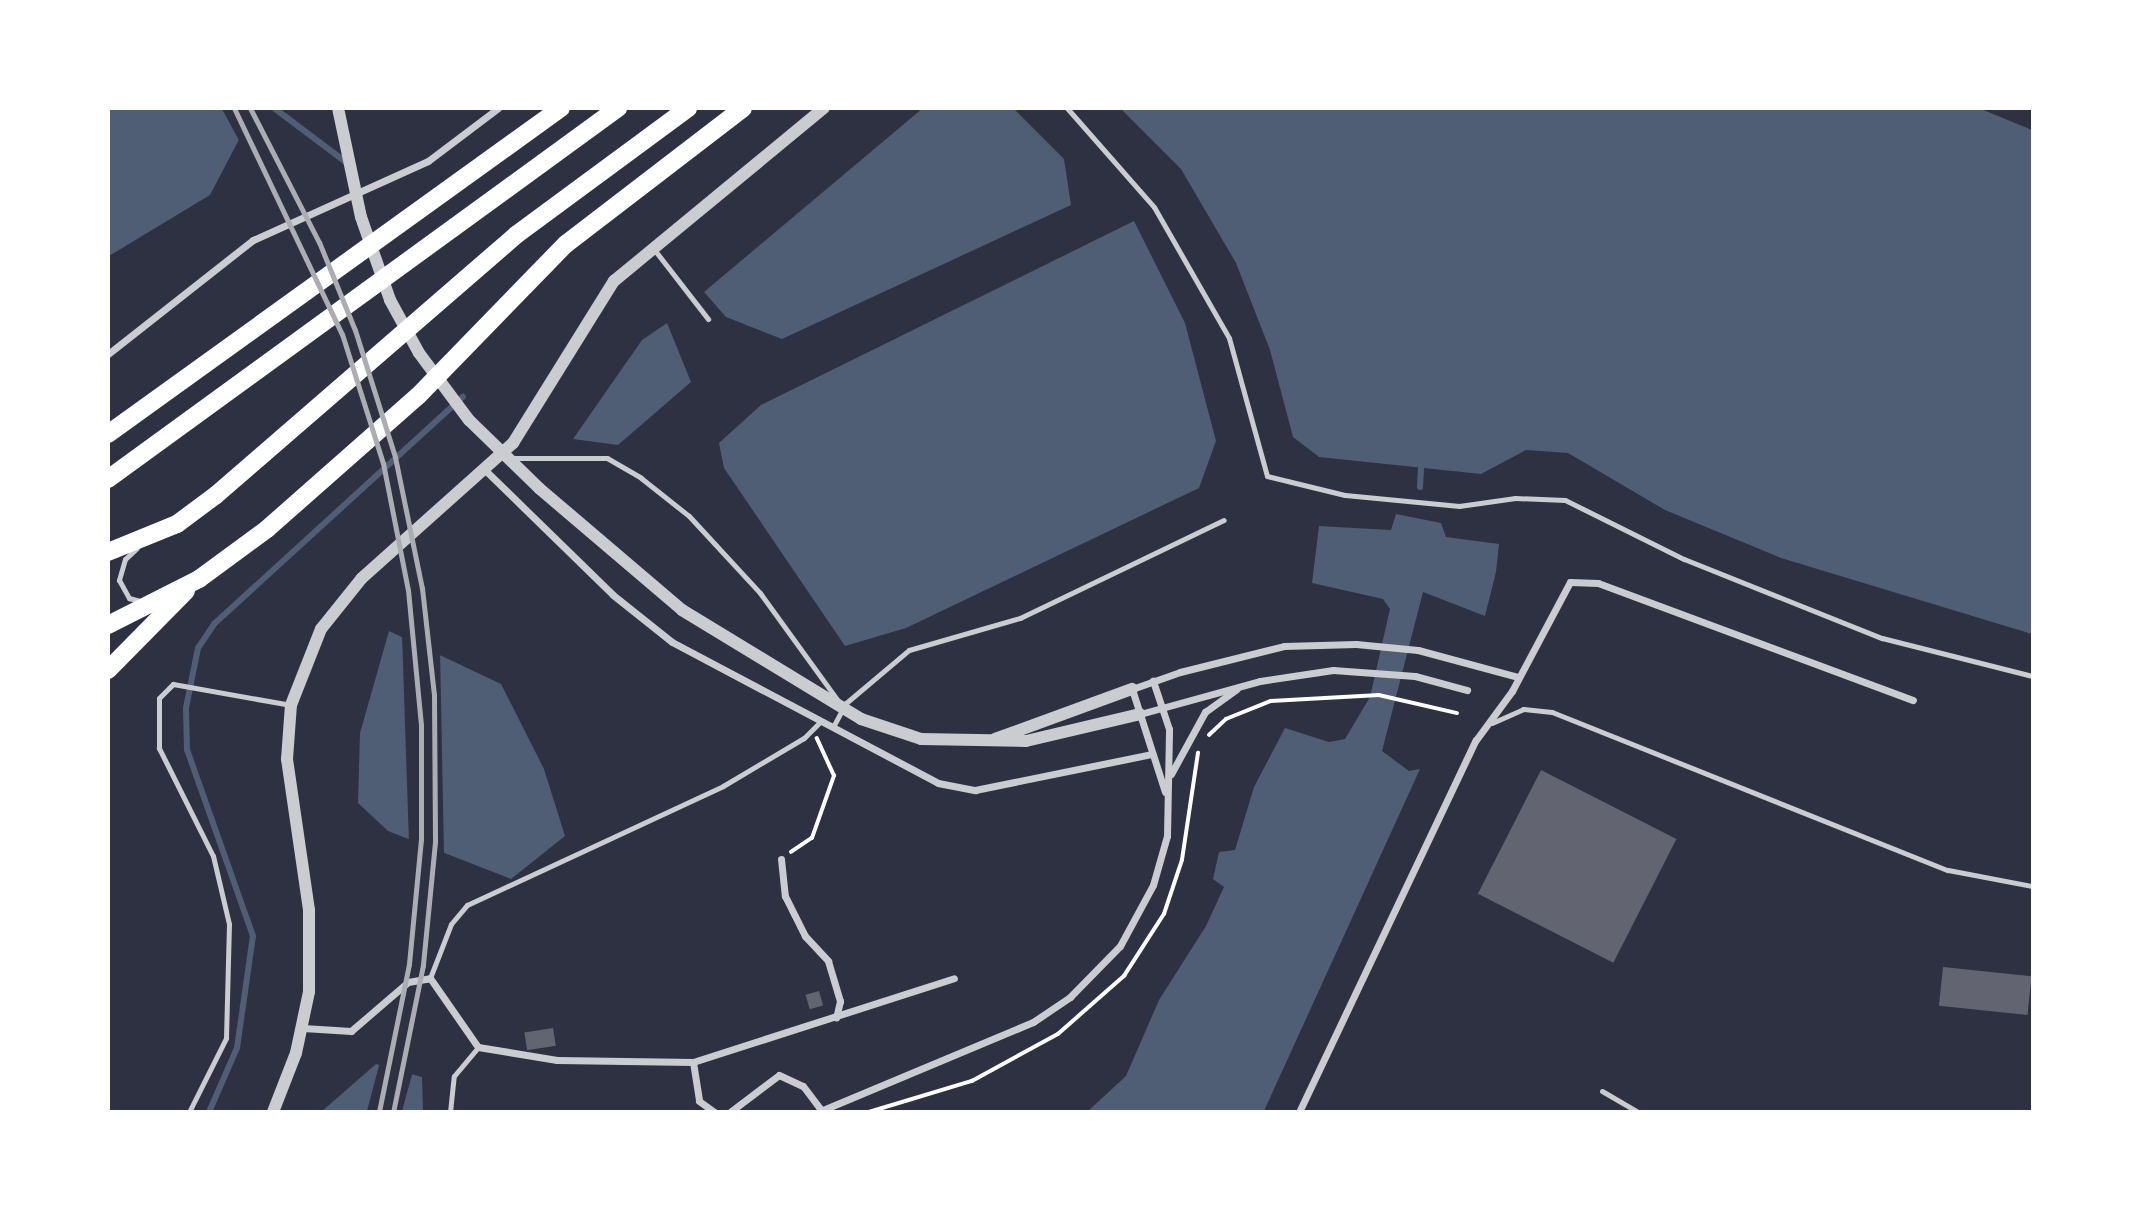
<!DOCTYPE html>
<style>
body{margin:0}
#map{position:relative;width:2141px;height:1220px;overflow:hidden;background:#2d3142;font-family:"Noto Sans",sans-serif}
div>[style]{position:absolute}
[style*='--x']{left:calc(var(--x)*1px);top:calc(var(--y)*1px);width:calc(var(--w)*1px);rotate:calc(var(--a)*1deg)}
.water>*{inset:0;background:#4f5d75}
.pier>*{inset:0;background:#2d3142}
.stream>*{height:6px;margin:-3px;padding:0 3px;transform-origin:3px;border-radius:3px;background:#4f5d75}
.building>*{inset:0;background:#626471;transform-origin:0 0}
.path>*{height:3.5px;margin:-1.75px;padding:0 1.75px;transform-origin:1.75px;border-radius:1.75px;background:#fff}
.service>*{height:5px;margin:-2.5px;padding:0 2.5px;transform-origin:2.5px;border-radius:2.5px;background:#caccd0}
.minor>*{height:7px;margin:-3.5px;padding:0 3.5px;transform-origin:3.5px;border-radius:3.5px;background:#caccd0}
.tertiary>*{height:12px;margin:-6px;padding:0 6px;transform-origin:6px;border-radius:6px;background:#caccd0}
.primary>*{height:18px;margin:-9px;padding:0 9px;transform-origin:9px;border-radius:9px;background:#fff}
.rail>*{height:5px;margin:-2.5px;padding:0 2.5px;transform-origin:2.5px;border-radius:2.5px;background:#abadb3}
span{translate:-50% -50%;white-space:nowrap;text-align:center;line-height:1.15;-webkit-text-stroke:7px #fff;paint-order:stroke}
.frame{position:absolute;inset:0;border:110px solid #fff;pointer-events:none}
</style>
<div id="map">
<div class="water">
<div style="clip-path:polygon(923px 108px,1014px 109px,1064px 159px,1071px 205px,782px 339px,726px 317px,704px 292px)"></div>
<div style="clip-path:polygon(109px 109px,255px 109px,210px 195px,109px 256px)"></div>
<div style="clip-path:polygon(1981px 109px,2032px 130px,2032px 634px,1781px 558px,1665px 510px,1568px 453px,1526px 450px,1481px 474px,1319px 457px,1293px 437px,1270px 350px,1236px 263px,1181px 169px,1121px 109px)"></div>
<div style="clip-path:polygon(1134px 221px,1185px 323px,1216px 441px,1199px 488px,906px 628px,845px 646px,724px 468px,719px 443px,761px 405px)"></div>
<div style="clip-path:polygon(667px 323px,691px 382px,618px 445px,573px 439px,642px 340px)"></div>
<div style="clip-path:polygon(1396px 514px,1441px 523px,1446px 537px,1499px 544px,1496px 572px,1485px 616px,1423px 592px,1382px 751px,1409px 771px,1420px 769px,1264px 1111px,1087px 1112px,1126px 1076px,1159px 1000px,1206px 926px,1224px 887px,1213px 879px,1219px 852px,1235px 850px,1254px 787px,1285px 728px,1329px 742px,1345px 739px,1370px 697px,1390px 609px,1383px 599px,1312px 583px,1319px 526px,1391px 530px)"></div>
<div style="clip-path:polygon(389px 631px,501px 684px,544px 769px,565px 836px,511px 879px,388px 831px,358px 803px,360px 733px)"></div>
<div style="clip-path:polygon(376px 1064px,422px 1077px,423px 1111px,321px 1112px)"></div>
</div>
<div class="pier">
<div style="clip-path:polygon(259px 108px,241px 144px,222px 109px)"></div>
<div style="clip-path:polygon(402px 633px,440px 651px,444px 856px,409px 843px)"></div>
<div style="clip-path:polygon(380px 1062px,413px 1071px,402px 1111px,367px 1111px)"></div>
</div>
<div class="stream">
<div style="--x:274;--y:108;--w:91;--a:37"></div>
<div style="--x:1420;--y:487;--w:22;--a:-87"></div>
<div style="--x:209;--y:1112;--w:70;--a:-66.4"></div>
<div style="--x:237;--y:1048;--w:113;--a:-81.9"></div>
<div style="--x:253;--y:936;--w:197;--a:-109.5"></div>
<div style="--x:187;--y:750;--w:42;--a:-91.4"></div>
<div style="--x:186;--y:708;--w:61;--a:-78.7"></div>
<div style="--x:198;--y:648;--w:29;--a:-56"></div>
<div style="--x:214;--y:624;--w:337;--a:-42.4"></div>
</div>
<div class="building">
<div style="left:1541px;top:770px;width:152px;height:139px;rotate:27deg"></div>
<div style="left:1943px;top:967px;width:89px;height:39px;rotate:6deg"></div>
<div style="left:819px;top:991px;width:15px;height:14px;rotate:74deg"></div>
<div style="left:553px;top:1028px;width:18px;height:29px;rotate:81deg"></div>
</div>
<div class="path">
<div style="--x:1209;--y:735;--w:23;--a:-43"></div>
<div style="--x:1226;--y:719;--w:48;--a:-21.8"></div>
<div style="--x:1271;--y:701;--w:108;--a:-3.2"></div>
<div style="--x:1379;--y:695;--w:80;--a:13"></div>
<div style="--x:791;--y:852;--w:25;--a:-34"></div>
<div style="--x:812;--y:838;--w:66;--a:-70.5"></div>
<div style="--x:834;--y:776;--w:41;--a:-114.7"></div>
<div style="--x:869;--y:1112;--w:108;--a:-16.8"></div>
<div style="--x:972;--y:1081;--w:98;--a:-28.7"></div>
<div style="--x:1058;--y:1034;--w:88;--a:-41.3"></div>
<div style="--x:1124;--y:976;--w:74;--a:-57.2"></div>
<div style="--x:1164;--y:914;--w:57;--a:-71.6"></div>
<div style="--x:1182;--y:860;--w:108;--a:-81.5"></div>
</div>
<div class="service">
<div style="--x:1067;--y:108;--w:132;--a:48.7"></div>
<div style="--x:1154;--y:207;--w:151;--a:60.2"></div>
<div style="--x:1229;--y:338;--w:143;--a:74.6"></div>
<div style="--x:1267;--y:476;--w:80;--a:13.7"></div>
<div style="--x:1345;--y:495;--w:115;--a:5.5"></div>
<div style="--x:1459;--y:506;--w:57;--a:-8.1"></div>
<div style="--x:1515;--y:498;--w:50;--a:2.3"></div>
<div style="--x:1565;--y:500;--w:133;--a:26.4"></div>
<div style="--x:1684;--y:559;--w:213;--a:21.8"></div>
<div style="--x:1882;--y:638;--w:155;--a:14.2"></div>
<div style="--x:653;--y:248;--w:90;--a:52.2"></div>
<div style="--x:512;--y:458;--w:95;--a:0"></div>
<div style="--x:607;--y:458;--w:39;--a:30"></div>
<div style="--x:641;--y:478;--w:61;--a:38.4"></div>
<div style="--x:689;--y:516;--w:105;--a:47.3"></div>
<div style="--x:760;--y:593;--w:135;--a:54.1"></div>
<div style="--x:137;--y:548;--w:16;--a:137"></div>
<div style="--x:125;--y:559;--w:22;--a:106"></div>
<div style="--x:119;--y:580;--w:21;--a:61"></div>
<div style="--x:129;--y:598;--w:16;--a:15"></div>
<div style="--x:1492;--y:723;--w:34;--a:-24"></div>
<div style="--x:1523;--y:709;--w:29;--a:6"></div>
<div style="--x:1552;--y:712;--w:426;--a:21.8"></div>
<div style="--x:1948;--y:870;--w:86;--a:10.8"></div>
<div style="--x:833;--y:727;--w:27;--a:-62"></div>
<div style="--x:846;--y:703;--w:82;--a:-40.1"></div>
<div style="--x:909;--y:650;--w:116;--a:-16.1"></div>
<div style="--x:1020;--y:618;--w:226;--a:-25.7"></div>
<div style="--x:430;--y:978;--w:58;--a:-68.7"></div>
<div style="--x:451;--y:924;--w:25;--a:-50"></div>
<div style="--x:467;--y:905;--w:282;--a:-24.9"></div>
<div style="--x:723;--y:786;--w:94;--a:-30.7"></div>
<div style="--x:804;--y:738;--w:24;--a:-45"></div>
<div style="--x:1602;--y:1091;--w:42;--a:30.3"></div>
<div style="--x:189;--y:1112;--w:83;--a:-63.4"></div>
<div style="--x:226;--y:1038;--w:114;--a:-88.5"></div>
<div style="--x:229;--y:924;--w:70;--a:-103.2"></div>
<div style="--x:213;--y:856;--w:121;--a:-116.6"></div>
<div style="--x:159;--y:748;--w:50;--a:-90"></div>
<div style="--x:159;--y:698;--w:20;--a:-45"></div>
<div style="--x:173;--y:684;--w:120;--a:10.1"></div>
<div style="--x:450;--y:1112;--w:36;--a:-84"></div>
<div style="--x:454;--y:1076;--w:38;--a:-50"></div>
</div>
<div class="minor">
<div style="--x:108;--y:354;--w:184;--a:-38.2"></div>
<div style="--x:253;--y:240;--w:192;--a:-24.3"></div>
<div style="--x:428;--y:161;--w:88;--a:-37.1"></div>
<div style="--x:486;--y:471;--w:177;--a:44.3"></div>
<div style="--x:613;--y:595;--w:75;--a:38.5"></div>
<div style="--x:672;--y:642;--w:301;--a:27.9"></div>
<div style="--x:938;--y:783;--w:38;--a:11"></div>
<div style="--x:975;--y:790;--w:181;--a:-11.5"></div>
<div style="--x:1140;--y:714;--w:124;--a:-15.4"></div>
<div style="--x:1260;--y:681;--w:74;--a:-8.6"></div>
<div style="--x:1333;--y:670;--w:82;--a:4.2"></div>
<div style="--x:1415;--y:676;--w:54;--a:15.1"></div>
<div style="--x:1171;--y:774;--w:71;--a:-61.3"></div>
<div style="--x:1205;--y:712;--w:39;--a:-36"></div>
<div style="--x:1165;--y:792;--w:108;--a:-107.8"></div>
<div style="--x:1132;--y:689;--w:51;--a:-19.5"></div>
<div style="--x:1180;--y:672;--w:107;--a:-14"></div>
<div style="--x:1284;--y:646;--w:72;--a:-1.6"></div>
<div style="--x:1356;--y:644;--w:62;--a:5.5"></div>
<div style="--x:1418;--y:650;--w:104;--a:15.1"></div>
<div style="--x:781;--y:859;--w:37;--a:84"></div>
<div style="--x:785;--y:896;--w:45;--a:63.4"></div>
<div style="--x:805;--y:936;--w:34;--a:47"></div>
<div style="--x:828;--y:961;--w:42;--a:73.3"></div>
<div style="--x:840;--y:1001;--w:17;--a:103"></div>
<div style="--x:303;--y:1028;--w:48;--a:3.6"></div>
<div style="--x:351;--y:1031;--w:75;--a:-40.7"></div>
<div style="--x:408;--y:982;--w:22;--a:-10"></div>
<div style="--x:430;--y:978;--w:84;--a:55.2"></div>
<div style="--x:478;--y:1047;--w:80;--a:9.3"></div>
<div style="--x:557;--y:1060;--w:136;--a:0.8"></div>
<div style="--x:693;--y:1062;--w:274;--a:-17.8"></div>
<div style="--x:693;--y:1062;--w:39;--a:81"></div>
<div style="--x:699;--y:1101;--w:19;--a:36"></div>
<div style="--x:730;--y:1112;--w:61;--a:-37.1"></div>
<div style="--x:779;--y:1075;--w:26;--a:25"></div>
<div style="--x:803;--y:1086;--w:30;--a:53"></div>
<div style="--x:818;--y:1112;--w:233;--a:-22.7"></div>
<div style="--x:1033;--y:1022;--w:45;--a:-34"></div>
<div style="--x:1070;--y:997;--w:71;--a:-45.6"></div>
<div style="--x:1120;--y:946;--w:69;--a:-61.6"></div>
<div style="--x:1153;--y:885;--w:51;--a:-74.1"></div>
<div style="--x:1167;--y:836;--w:107;--a:-88.9"></div>
<div style="--x:1169;--y:729;--w:51;--a:-108.4"></div>
<div style="--x:1299;--y:1112;--w:412;--a:-64.6"></div>
<div style="--x:1476;--y:740;--w:61;--a:-53.7"></div>
<div style="--x:1512;--y:691;--w:123;--a:-62"></div>
<div style="--x:1570;--y:582;--w:28;--a:2"></div>
<div style="--x:1598;--y:583;--w:336;--a:20.4"></div>
</div>
<div class="tertiary">
<div style="--x:338;--y:108;--w:111;--a:78.1"></div>
<div style="--x:361;--y:217;--w:88;--a:70.7"></div>
<div style="--x:390;--y:300;--w:60;--a:61.3"></div>
<div style="--x:419;--y:353;--w:84;--a:53.3"></div>
<div style="--x:469;--y:420;--w:99;--a:44.2"></div>
<div style="--x:540;--y:489;--w:187;--a:40.4"></div>
<div style="--x:682;--y:610;--w:210;--a:31.3"></div>
<div style="--x:861;--y:719;--w:63;--a:18.4"></div>
<div style="--x:921;--y:739;--w:105;--a:1.1"></div>
<div style="--x:1026;--y:741;--w:117;--a:-13.3"></div>
<div style="--x:995;--y:739;--w:146;--a:-20.1"></div>
<div style="--x:273;--y:1112;--w:63;--a:-68.7"></div>
<div style="--x:296;--y:1053;--w:62;--a:-78"></div>
<div style="--x:309;--y:992;--w:82;--a:-90"></div>
<div style="--x:309;--y:910;--w:153;--a:-98.3"></div>
<div style="--x:287;--y:759;--w:54;--a:-85.8"></div>
<div style="--x:291;--y:705;--w:82;--a:-68.5"></div>
<div style="--x:321;--y:629;--w:65;--a:-51.2"></div>
<div style="--x:362;--y:578;--w:203;--a:-41.8"></div>
<div style="--x:513;--y:443;--w:191;--a:-58.1"></div>
<div style="--x:614;--y:281;--w:272;--a:-39.5"></div>
</div>
<div class="primary">
<div style="--x:108;--y:434;--w:558;--a:-35.74"></div>
<div style="--x:108;--y:479;--w:631;--a:-36.03"></div>
<div style="--x:108;--y:552;--w:74;--a:-22.1"></div>
<div style="--x:177;--y:524;--w:49;--a:-36.6"></div>
<div style="--x:216;--y:495;--w:397;--a:-40.9"></div>
<div style="--x:516;--y:235;--w:214;--a:-36.4"></div>
<div style="--x:108;--y:625;--w:102;--a:-26.8"></div>
<div style="--x:199;--y:579;--w:84;--a:-36.3"></div>
<div style="--x:267;--y:529;--w:201;--a:-41.4"></div>
<div style="--x:418;--y:396;--w:212;--a:-45.8"></div>
<div style="--x:566;--y:244;--w:223;--a:-37.5"></div>
<div style="--x:108;--y:670;--w:111;--a:-45.4"></div>
</div>
<div class="rail">
<div style="--x:234;--y:108;--w:250;--a:64.5"></div>
<div style="--x:342;--y:334;--w:135;--a:72.4"></div>
<div style="--x:383;--y:463;--w:129;--a:78.9"></div>
<div style="--x:408;--y:590;--w:136;--a:84.5"></div>
<div style="--x:421;--y:725;--w:114;--a:90"></div>
<div style="--x:421;--y:839;--w:126;--a:95.5"></div>
<div style="--x:409;--y:964;--w:151;--a:101.5"></div>
<div style="--x:250;--y:108;--w:151;--a:62.8"></div>
<div style="--x:319;--y:242;--w:95;--a:67.8"></div>
<div style="--x:355;--y:330;--w:133;--a:72.5"></div>
<div style="--x:395;--y:457;--w:134;--a:78.4"></div>
<div style="--x:422;--y:588;--w:108;--a:83.6"></div>
<div style="--x:434;--y:695;--w:147;--a:89.6"></div>
<div style="--x:435;--y:842;--w:124;--a:95.6"></div>
<div style="--x:423;--y:965;--w:150;--a:101.5"></div>
</div>
<div class="frame"></div>
</div>
